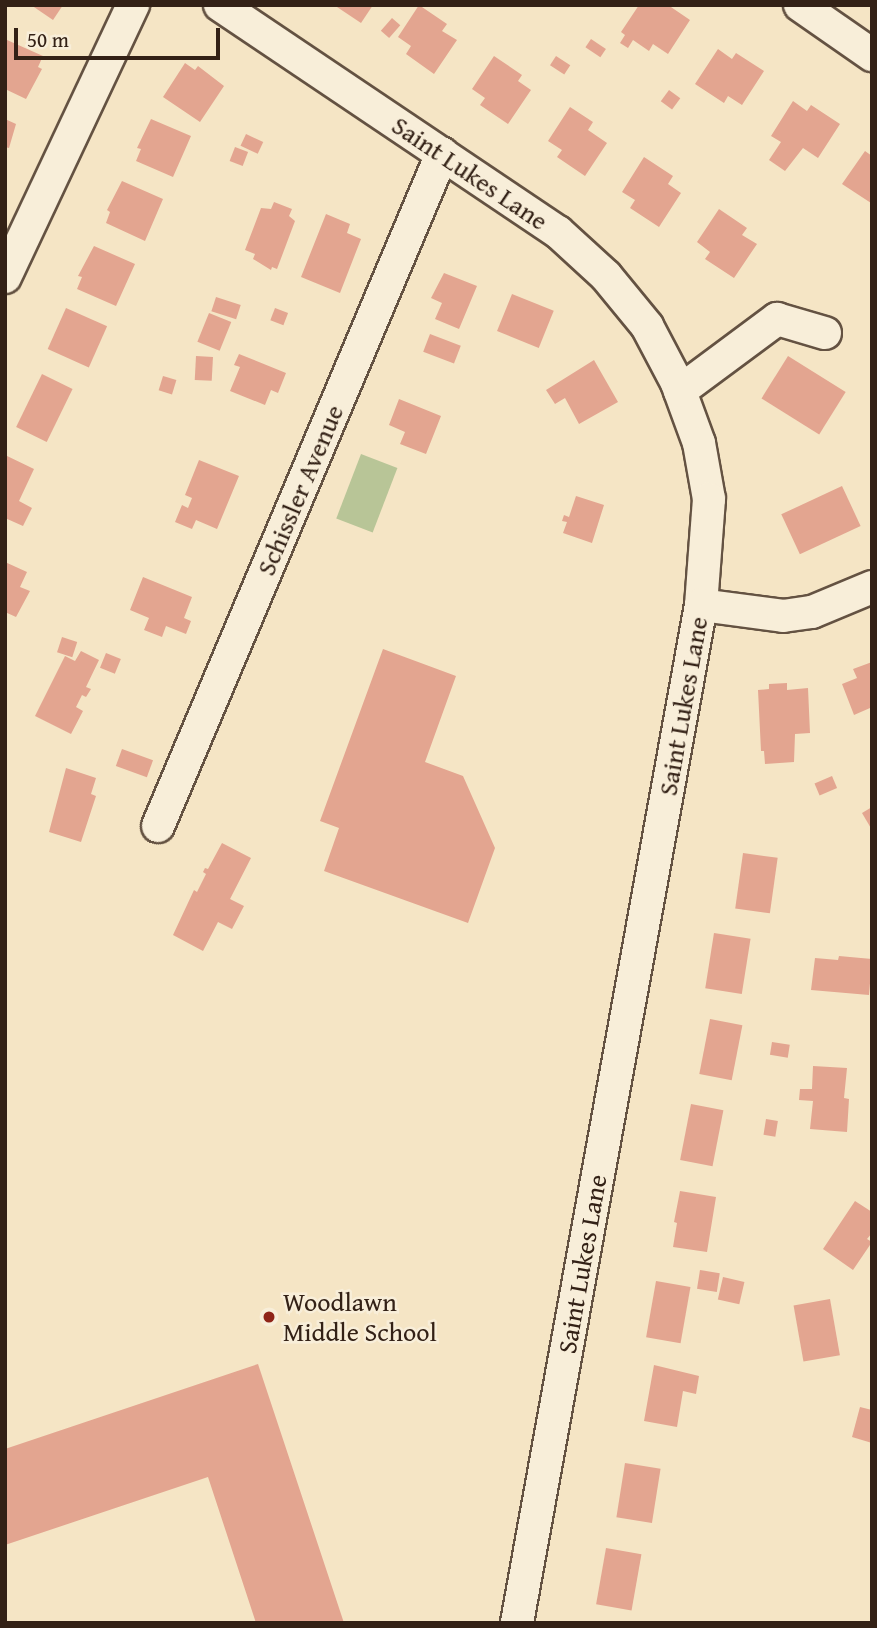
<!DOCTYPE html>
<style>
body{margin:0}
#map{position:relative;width:877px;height:1628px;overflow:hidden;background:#f5e5c5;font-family:"Gentium Book Plus",serif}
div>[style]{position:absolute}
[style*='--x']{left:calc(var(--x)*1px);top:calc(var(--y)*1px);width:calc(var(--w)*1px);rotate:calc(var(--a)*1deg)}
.green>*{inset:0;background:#b8c597;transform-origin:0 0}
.building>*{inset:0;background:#e3a590;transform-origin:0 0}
.roads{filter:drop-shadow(2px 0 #645242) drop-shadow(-2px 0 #645242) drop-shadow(0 2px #645242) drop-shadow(0 -2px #645242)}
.minor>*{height:32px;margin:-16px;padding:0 16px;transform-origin:16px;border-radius:16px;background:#f8eed9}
.dots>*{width:19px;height:19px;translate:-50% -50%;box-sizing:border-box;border:4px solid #f8eed9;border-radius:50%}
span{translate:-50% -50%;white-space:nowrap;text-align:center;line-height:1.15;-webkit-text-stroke:5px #f8eed9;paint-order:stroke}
.street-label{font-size:26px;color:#332116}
.poi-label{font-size:26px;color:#332116}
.left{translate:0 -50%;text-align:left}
.frame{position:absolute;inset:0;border:7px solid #332116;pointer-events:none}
.scale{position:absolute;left:14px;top:28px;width:206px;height:32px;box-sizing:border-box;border:4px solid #332116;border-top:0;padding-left:9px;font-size:21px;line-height:24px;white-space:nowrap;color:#332116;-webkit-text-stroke:5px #f8eed9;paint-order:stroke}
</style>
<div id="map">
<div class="green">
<div style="left:361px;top:454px;width:39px;height:69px;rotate:21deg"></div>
</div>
<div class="building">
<div style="clip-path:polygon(31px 5px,63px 5px,53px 20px)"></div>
<div style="clip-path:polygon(334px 5px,373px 5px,361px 23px)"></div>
<div style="clip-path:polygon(419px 5px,447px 24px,442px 31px,457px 40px,434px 74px,406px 54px,411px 46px,398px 37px)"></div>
<div style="clip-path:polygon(639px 5px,668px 5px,690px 20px,668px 54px,653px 44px,649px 51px,633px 40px,628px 48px,620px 43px,625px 35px,621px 32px)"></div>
<div style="left:392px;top:18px;width:11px;height:17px;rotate:41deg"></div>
<div style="left:591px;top:39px;width:18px;height:10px;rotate:34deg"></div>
<div style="clip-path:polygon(7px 40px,43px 56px,38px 67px,42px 69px,26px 99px,5px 89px)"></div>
<div style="clip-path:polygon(718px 49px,732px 59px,736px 53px,764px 71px,742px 105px,728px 96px,724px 103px,695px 84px)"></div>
<div style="clip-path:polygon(494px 56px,522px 75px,518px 81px,531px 90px,508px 124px,480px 105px,485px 98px,472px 89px)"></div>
<div style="left:556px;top:56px;width:17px;height:11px;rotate:33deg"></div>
<div style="clip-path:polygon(185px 63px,195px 70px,198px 66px,224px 86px,200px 122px,163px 97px)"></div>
<div style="left:669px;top:90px;width:14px;height:14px;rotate:36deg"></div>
<div style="clip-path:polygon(793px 101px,807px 111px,811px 105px,840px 124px,818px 158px,803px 148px,785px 171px,769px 160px,781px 142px,771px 136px)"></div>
<div style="clip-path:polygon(570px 107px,593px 122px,588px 130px,607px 143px,585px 176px,557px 157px,562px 150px,548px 141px)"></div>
<div style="clip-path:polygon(5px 119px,16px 124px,9px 148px,5px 147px)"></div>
<div style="clip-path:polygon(151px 119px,191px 136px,173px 177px,136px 161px,141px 149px,137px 148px)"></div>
<div style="left:246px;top:134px;width:19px;height:13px;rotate:25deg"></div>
<div style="left:235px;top:147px;width:14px;height:15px;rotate:21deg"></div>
<div style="clip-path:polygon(865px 151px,872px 156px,871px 203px,842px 184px)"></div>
<div style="clip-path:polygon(644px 157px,673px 176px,668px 184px,681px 193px,659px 227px,630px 208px,635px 200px,622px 192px)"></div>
<div style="clip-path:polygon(122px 181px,163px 199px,145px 241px,106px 223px,110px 212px,107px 210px)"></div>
<div style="clip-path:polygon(274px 202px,292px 209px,289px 216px,295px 221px,277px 269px,272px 267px,271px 270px,253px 259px,255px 254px,245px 250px,261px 208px,271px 209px)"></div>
<div style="clip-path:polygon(719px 209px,747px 228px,742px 235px,757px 244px,734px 278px,705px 259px,710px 252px,697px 242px)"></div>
<div style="clip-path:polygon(326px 214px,350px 224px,347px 233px,361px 239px,340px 293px,301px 277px)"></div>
<div style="clip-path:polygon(94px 246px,135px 264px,116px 306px,77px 289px,82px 277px,78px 276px)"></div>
<div style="clip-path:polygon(444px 273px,477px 286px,459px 329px,435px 319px,442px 303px,431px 298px)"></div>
<div style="left:512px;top:294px;width:45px;height:40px;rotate:22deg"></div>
<div style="left:216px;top:297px;width:26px;height:15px;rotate:18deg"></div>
<div style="left:66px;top:308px;width:45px;height:45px;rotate:24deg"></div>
<div style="left:275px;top:308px;width:14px;height:13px;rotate:21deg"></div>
<div style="left:209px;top:313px;width:24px;height:31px;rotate:22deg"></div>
<div style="left:430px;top:334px;width:33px;height:19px;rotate:21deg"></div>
<div style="clip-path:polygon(239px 354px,286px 373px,278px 393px,271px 390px,265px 405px,230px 391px,240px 367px,234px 365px)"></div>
<div style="left:196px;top:356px;width:17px;height:24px;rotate:3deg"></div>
<div style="left:788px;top:356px;width:68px;height:50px;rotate:32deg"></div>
<div style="clip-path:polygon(594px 360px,618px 402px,579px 424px,565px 398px,555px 404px,546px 390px)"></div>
<div style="left:42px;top:374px;width:34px;height:59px;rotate:26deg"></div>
<div style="left:163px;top:376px;width:14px;height:15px;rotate:17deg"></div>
<div style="clip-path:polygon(399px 399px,441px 416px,426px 454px,400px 444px,405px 432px,389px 425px)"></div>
<div style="clip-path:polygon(5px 455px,34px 469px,19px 501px,32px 508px,23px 526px,5px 518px)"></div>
<div style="clip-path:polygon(199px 460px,239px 476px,217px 529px,196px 520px,192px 529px,175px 522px,182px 505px,188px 508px,192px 498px,185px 495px)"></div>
<div style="left:842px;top:486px;width:44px;height:67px;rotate:65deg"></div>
<div style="clip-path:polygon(576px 496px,604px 505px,592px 543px,563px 533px,567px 522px,562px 521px,564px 515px,569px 517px)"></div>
<div style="clip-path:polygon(5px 562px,27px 572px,20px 587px,30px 591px,16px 617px,5px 612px)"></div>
<div style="clip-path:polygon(143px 577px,192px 597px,184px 618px,191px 621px,186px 634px,166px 626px,162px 637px,144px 630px,149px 618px,130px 610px)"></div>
<div style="left:62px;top:637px;width:16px;height:16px;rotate:18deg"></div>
<div style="clip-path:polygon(383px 649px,456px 676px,425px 762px,463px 776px,495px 848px,468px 923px,324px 871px,339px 828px,320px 821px)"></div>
<div style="clip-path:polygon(81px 651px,99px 660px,86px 687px,91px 689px,86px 697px,82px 695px,76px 707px,83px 711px,71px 734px,35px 716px,65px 656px,75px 661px)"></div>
<div style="left:106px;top:653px;width:16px;height:16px;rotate:22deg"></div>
<div style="clip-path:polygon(872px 662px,872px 713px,870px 708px,854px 715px,842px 684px,857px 678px,853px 669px)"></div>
<div style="clip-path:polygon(787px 683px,787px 690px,808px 688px,810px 733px,795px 734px,794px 762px,765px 764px,764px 751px,761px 751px,758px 690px,769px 689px,769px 684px)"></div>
<div style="left:122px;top:749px;width:33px;height:18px;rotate:20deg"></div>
<div style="clip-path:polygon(66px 768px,96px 778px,91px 794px,96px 796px,81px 842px,49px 832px)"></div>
<div style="left:832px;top:776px;width:13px;height:19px;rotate:67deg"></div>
<div style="clip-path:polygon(872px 807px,872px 830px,862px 813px)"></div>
<div style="clip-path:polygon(222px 843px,251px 858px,230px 899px,244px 906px,232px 929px,218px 922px,203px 951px,173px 935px,194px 890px,197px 892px,206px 874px,203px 872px,205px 868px,208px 869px)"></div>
<div style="left:743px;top:853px;width:35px;height:56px;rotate:8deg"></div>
<div style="left:714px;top:933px;width:37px;height:56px;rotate:9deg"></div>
<div style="clip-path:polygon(839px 956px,872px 959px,869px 995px,811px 990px,815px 958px,838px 960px)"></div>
<div style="left:710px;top:1019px;width:33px;height:56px;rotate:11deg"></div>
<div style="left:772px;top:1042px;width:18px;height:13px;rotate:9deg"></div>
<div style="clip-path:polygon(813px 1066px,847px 1068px,844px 1098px,849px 1099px,847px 1132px,810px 1129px,813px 1101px,799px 1100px,800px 1089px,812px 1089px)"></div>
<div style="left:691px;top:1104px;width:33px;height:57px;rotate:11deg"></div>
<div style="left:766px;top:1119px;width:12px;height:16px;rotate:9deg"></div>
<div style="clip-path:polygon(680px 1191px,716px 1197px,707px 1252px,673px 1247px,677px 1223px,674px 1222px)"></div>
<div style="clip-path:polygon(855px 1201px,872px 1212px,872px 1233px,867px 1239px,872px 1242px,853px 1270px,823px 1249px)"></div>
<div style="left:700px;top:1270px;width:20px;height:19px;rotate:9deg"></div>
<div style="left:723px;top:1277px;width:22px;height:23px;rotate:13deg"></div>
<div style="left:656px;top:1281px;width:35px;height:57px;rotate:10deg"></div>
<div style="left:830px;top:1299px;width:57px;height:37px;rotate:80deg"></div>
<div style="clip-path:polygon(258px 1364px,344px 1623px,256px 1623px,208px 1477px,5px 1545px,5px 1449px)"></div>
<div style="clip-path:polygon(654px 1365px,699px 1376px,696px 1394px,683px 1391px,677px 1427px,644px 1421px)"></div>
<div style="clip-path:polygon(860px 1407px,872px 1410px,872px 1443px,852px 1437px)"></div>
<div style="left:625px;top:1463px;width:36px;height:55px;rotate:9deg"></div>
<div style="left:606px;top:1548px;width:36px;height:57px;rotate:10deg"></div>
</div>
<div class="roads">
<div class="minor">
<div style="--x:220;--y:5;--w:407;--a:33.9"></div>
<div style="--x:558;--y:232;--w:65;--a:42.5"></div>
<div style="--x:606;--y:276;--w:65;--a:50.6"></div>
<div style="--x:647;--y:326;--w:64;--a:62.2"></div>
<div style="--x:677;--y:383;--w:64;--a:69.9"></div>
<div style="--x:699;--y:443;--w:57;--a:79.9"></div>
<div style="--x:709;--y:499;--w:106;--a:94.3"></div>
<div style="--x:701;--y:605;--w:1034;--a:100.25"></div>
<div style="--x:800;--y:5;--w:88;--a:34.8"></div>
<div style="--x:5;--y:277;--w:301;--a:-64.8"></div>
<div style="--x:680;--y:391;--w:121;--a:-36.6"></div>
<div style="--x:777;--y:319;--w:50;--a:16.3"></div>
<div style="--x:701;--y:605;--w:83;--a:7.6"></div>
<div style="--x:783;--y:616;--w:29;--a:-8"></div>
<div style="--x:812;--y:612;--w:65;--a:-22.6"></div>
<div style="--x:158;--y:826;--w:730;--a:-67.09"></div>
</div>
</div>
<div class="dots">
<div style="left:269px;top:1317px;background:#8f2418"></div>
</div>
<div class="street-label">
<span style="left:470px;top:173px;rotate:34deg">Saint Lukes Lane</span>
<span style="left:300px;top:490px;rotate:-67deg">Schissler Avenue</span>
<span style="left:683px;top:706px;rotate:-80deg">Saint Lukes Lane</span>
<span style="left:582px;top:1264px;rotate:-80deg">Saint Lukes Lane</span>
</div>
<div class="poi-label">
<span class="left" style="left:283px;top:1317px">Woodlawn<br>Middle School</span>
</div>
<div class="frame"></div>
<div class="scale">50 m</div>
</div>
